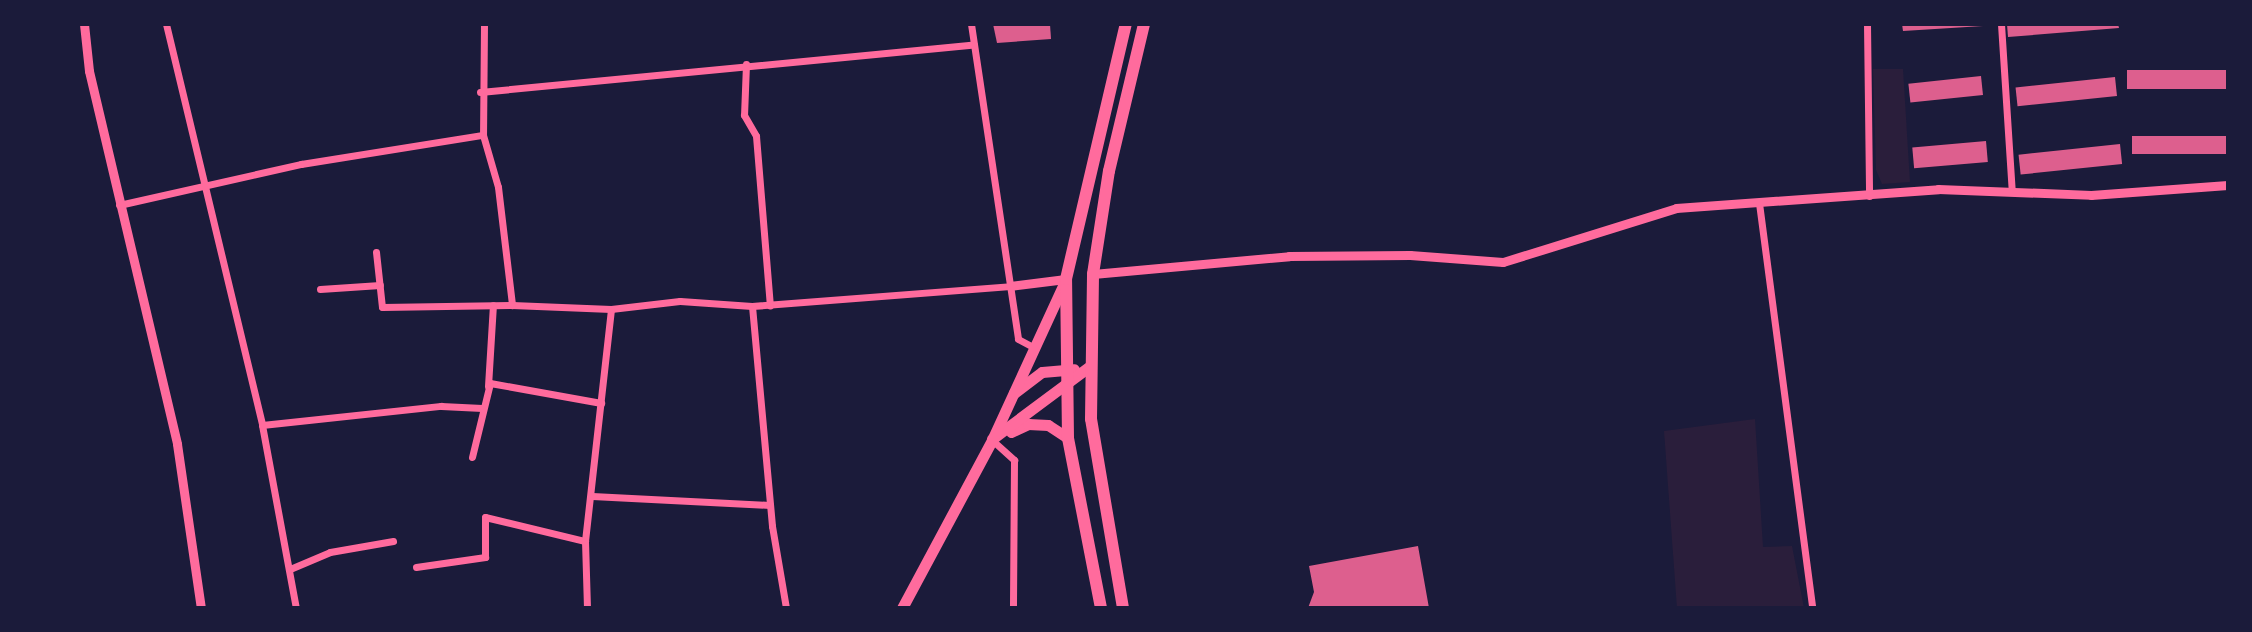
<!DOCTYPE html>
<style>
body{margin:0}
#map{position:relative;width:2252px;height:632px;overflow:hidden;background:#1b1b3a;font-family:"PT Sans",sans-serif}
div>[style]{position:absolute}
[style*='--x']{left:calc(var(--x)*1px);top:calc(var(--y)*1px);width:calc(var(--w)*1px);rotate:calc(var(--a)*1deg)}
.green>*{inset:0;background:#2a1e3b}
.building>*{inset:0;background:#dd5f8e;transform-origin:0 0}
.minor>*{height:7px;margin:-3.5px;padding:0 3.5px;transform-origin:3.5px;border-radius:3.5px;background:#ff6b9d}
.tertiary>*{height:9px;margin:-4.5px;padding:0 4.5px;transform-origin:4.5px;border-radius:4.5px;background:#ff6b9d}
.secondary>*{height:11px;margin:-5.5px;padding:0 5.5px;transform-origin:5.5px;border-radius:5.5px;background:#ff6b9d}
.trunk>*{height:12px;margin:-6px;padding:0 6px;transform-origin:6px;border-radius:6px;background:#ff6b9d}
span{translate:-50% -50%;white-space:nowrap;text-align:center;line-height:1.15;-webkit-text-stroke:7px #1b1b3a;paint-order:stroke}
.frame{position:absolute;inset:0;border:26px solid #1b1b3a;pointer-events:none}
</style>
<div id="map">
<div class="green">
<div style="clip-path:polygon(1873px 69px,1903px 69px,1910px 182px,1882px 184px,1876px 170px)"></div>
<div style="clip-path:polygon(1755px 419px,1763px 547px,1792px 546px,1804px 608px,1677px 608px,1664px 431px)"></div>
</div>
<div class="building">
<div style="clip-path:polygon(993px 24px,1050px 24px,1051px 39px,997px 43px)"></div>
<div style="clip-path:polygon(1902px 24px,1982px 24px,1983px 26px,1903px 31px)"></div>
<div style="clip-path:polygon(2007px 24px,2118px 24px,2119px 28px,2008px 37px)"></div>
<div style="left:2228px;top:70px;width:19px;height:101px;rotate:90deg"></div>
<div style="left:1981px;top:76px;width:19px;height:73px;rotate:84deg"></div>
<div style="left:2115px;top:77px;width:19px;height:100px;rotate:84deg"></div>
<div style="left:2228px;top:136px;width:18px;height:96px;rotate:90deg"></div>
<div style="left:1986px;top:141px;width:21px;height:74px;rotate:85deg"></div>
<div style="left:2120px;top:144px;width:20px;height:102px;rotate:84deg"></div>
<div style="clip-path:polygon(1418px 546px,1429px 608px,1308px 608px,1314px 592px,1309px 566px)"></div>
</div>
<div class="minor">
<div style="--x:166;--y:24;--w:412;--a:76.5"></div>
<div style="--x:262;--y:425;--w:186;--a:79.5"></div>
<div style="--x:484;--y:24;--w:111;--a:90.5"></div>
<div style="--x:483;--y:135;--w:54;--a:73.9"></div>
<div style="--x:498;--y:187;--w:119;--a:83.2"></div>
<div style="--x:512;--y:305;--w:99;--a:2.3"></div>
<div style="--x:611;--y:309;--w:69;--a:-6.6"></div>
<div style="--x:680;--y:301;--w:72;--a:4"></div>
<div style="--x:752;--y:306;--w:259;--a:-4.4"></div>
<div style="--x:971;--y:24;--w:318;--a:81.5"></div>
<div style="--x:1018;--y:339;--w:17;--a:28"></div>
<div style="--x:1867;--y:24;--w:172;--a:89.3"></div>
<div style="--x:2001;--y:24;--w:168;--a:86.3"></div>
<div style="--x:746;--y:64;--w:51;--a:92.2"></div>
<div style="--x:744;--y:115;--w:24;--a:60"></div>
<div style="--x:756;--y:136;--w:170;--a:85.3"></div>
<div style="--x:480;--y:92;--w:496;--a:-5.5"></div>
<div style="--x:1759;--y:203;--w:408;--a:82.5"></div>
<div style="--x:119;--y:205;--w:187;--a:-12.7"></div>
<div style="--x:301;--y:164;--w:184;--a:-9.1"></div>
<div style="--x:376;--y:252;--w:55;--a:83.8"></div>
<div style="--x:382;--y:307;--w:130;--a:-0.9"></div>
<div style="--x:320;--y:289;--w:60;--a:-3.8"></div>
<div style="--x:752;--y:306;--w:221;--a:84.8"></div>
<div style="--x:772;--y:526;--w:83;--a:80.3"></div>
<div style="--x:488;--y:386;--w:81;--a:-86.5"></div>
<div style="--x:262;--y:425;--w:180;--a:-6.1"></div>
<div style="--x:441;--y:406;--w:41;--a:2.8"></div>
<div style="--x:992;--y:440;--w:30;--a:42"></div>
<div style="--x:1014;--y:460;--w:148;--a:90.4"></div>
<div style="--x:472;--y:457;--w:76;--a:-76.3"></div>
<div style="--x:490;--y:383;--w:113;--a:10.2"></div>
<div style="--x:592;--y:496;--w:178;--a:2.9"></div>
<div style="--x:416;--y:567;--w:70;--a:-8.2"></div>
<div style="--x:485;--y:557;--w:40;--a:-90"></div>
<div style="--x:485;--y:517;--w:103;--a:13.5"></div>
<div style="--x:290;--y:569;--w:43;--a:-23"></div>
<div style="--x:330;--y:552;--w:64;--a:-9.9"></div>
<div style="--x:587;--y:608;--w:67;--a:-91.7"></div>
<div style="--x:585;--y:541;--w:233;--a:-83.6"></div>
</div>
<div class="tertiary">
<div style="--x:84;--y:24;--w:47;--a:83.9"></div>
<div style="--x:89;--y:71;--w:383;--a:76.7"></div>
<div style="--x:177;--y:444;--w:166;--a:81.7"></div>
<div style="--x:1093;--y:274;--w:197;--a:-5.2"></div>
<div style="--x:1289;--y:256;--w:121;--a:-0.5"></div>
<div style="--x:1410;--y:255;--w:93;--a:4.3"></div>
<div style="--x:1503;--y:262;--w:181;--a:-17.3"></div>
<div style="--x:1676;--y:208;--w:263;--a:-4.1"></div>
<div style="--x:1938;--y:189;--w:153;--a:2.2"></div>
<div style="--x:2091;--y:195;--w:137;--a:-4.2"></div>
<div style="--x:1010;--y:286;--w:56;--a:-7.1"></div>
</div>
<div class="secondary">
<div style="--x:1014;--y:393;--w:35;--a:-37"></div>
<div style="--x:1042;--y:372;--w:32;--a:-5"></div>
<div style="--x:1011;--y:432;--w:19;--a:-25"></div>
<div style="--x:1028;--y:424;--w:20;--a:3"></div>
<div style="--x:1048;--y:425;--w:24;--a:33"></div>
<div style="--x:992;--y:439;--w:122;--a:-36.7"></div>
<div style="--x:902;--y:608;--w:191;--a:-61.8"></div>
<div style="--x:992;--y:440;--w:177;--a:-65.3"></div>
</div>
<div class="trunk">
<div style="--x:1101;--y:608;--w:173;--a:-101"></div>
<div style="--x:1068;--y:438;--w:159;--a:-90.7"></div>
<div style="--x:1066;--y:279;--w:262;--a:-76.8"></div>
<div style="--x:1123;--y:608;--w:192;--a:-99.6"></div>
<div style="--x:1091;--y:419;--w:145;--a:-89.2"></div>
<div style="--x:1093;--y:274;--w:104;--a:-81.2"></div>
<div style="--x:1109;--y:171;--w:151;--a:-76.6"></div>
</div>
<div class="frame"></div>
</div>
